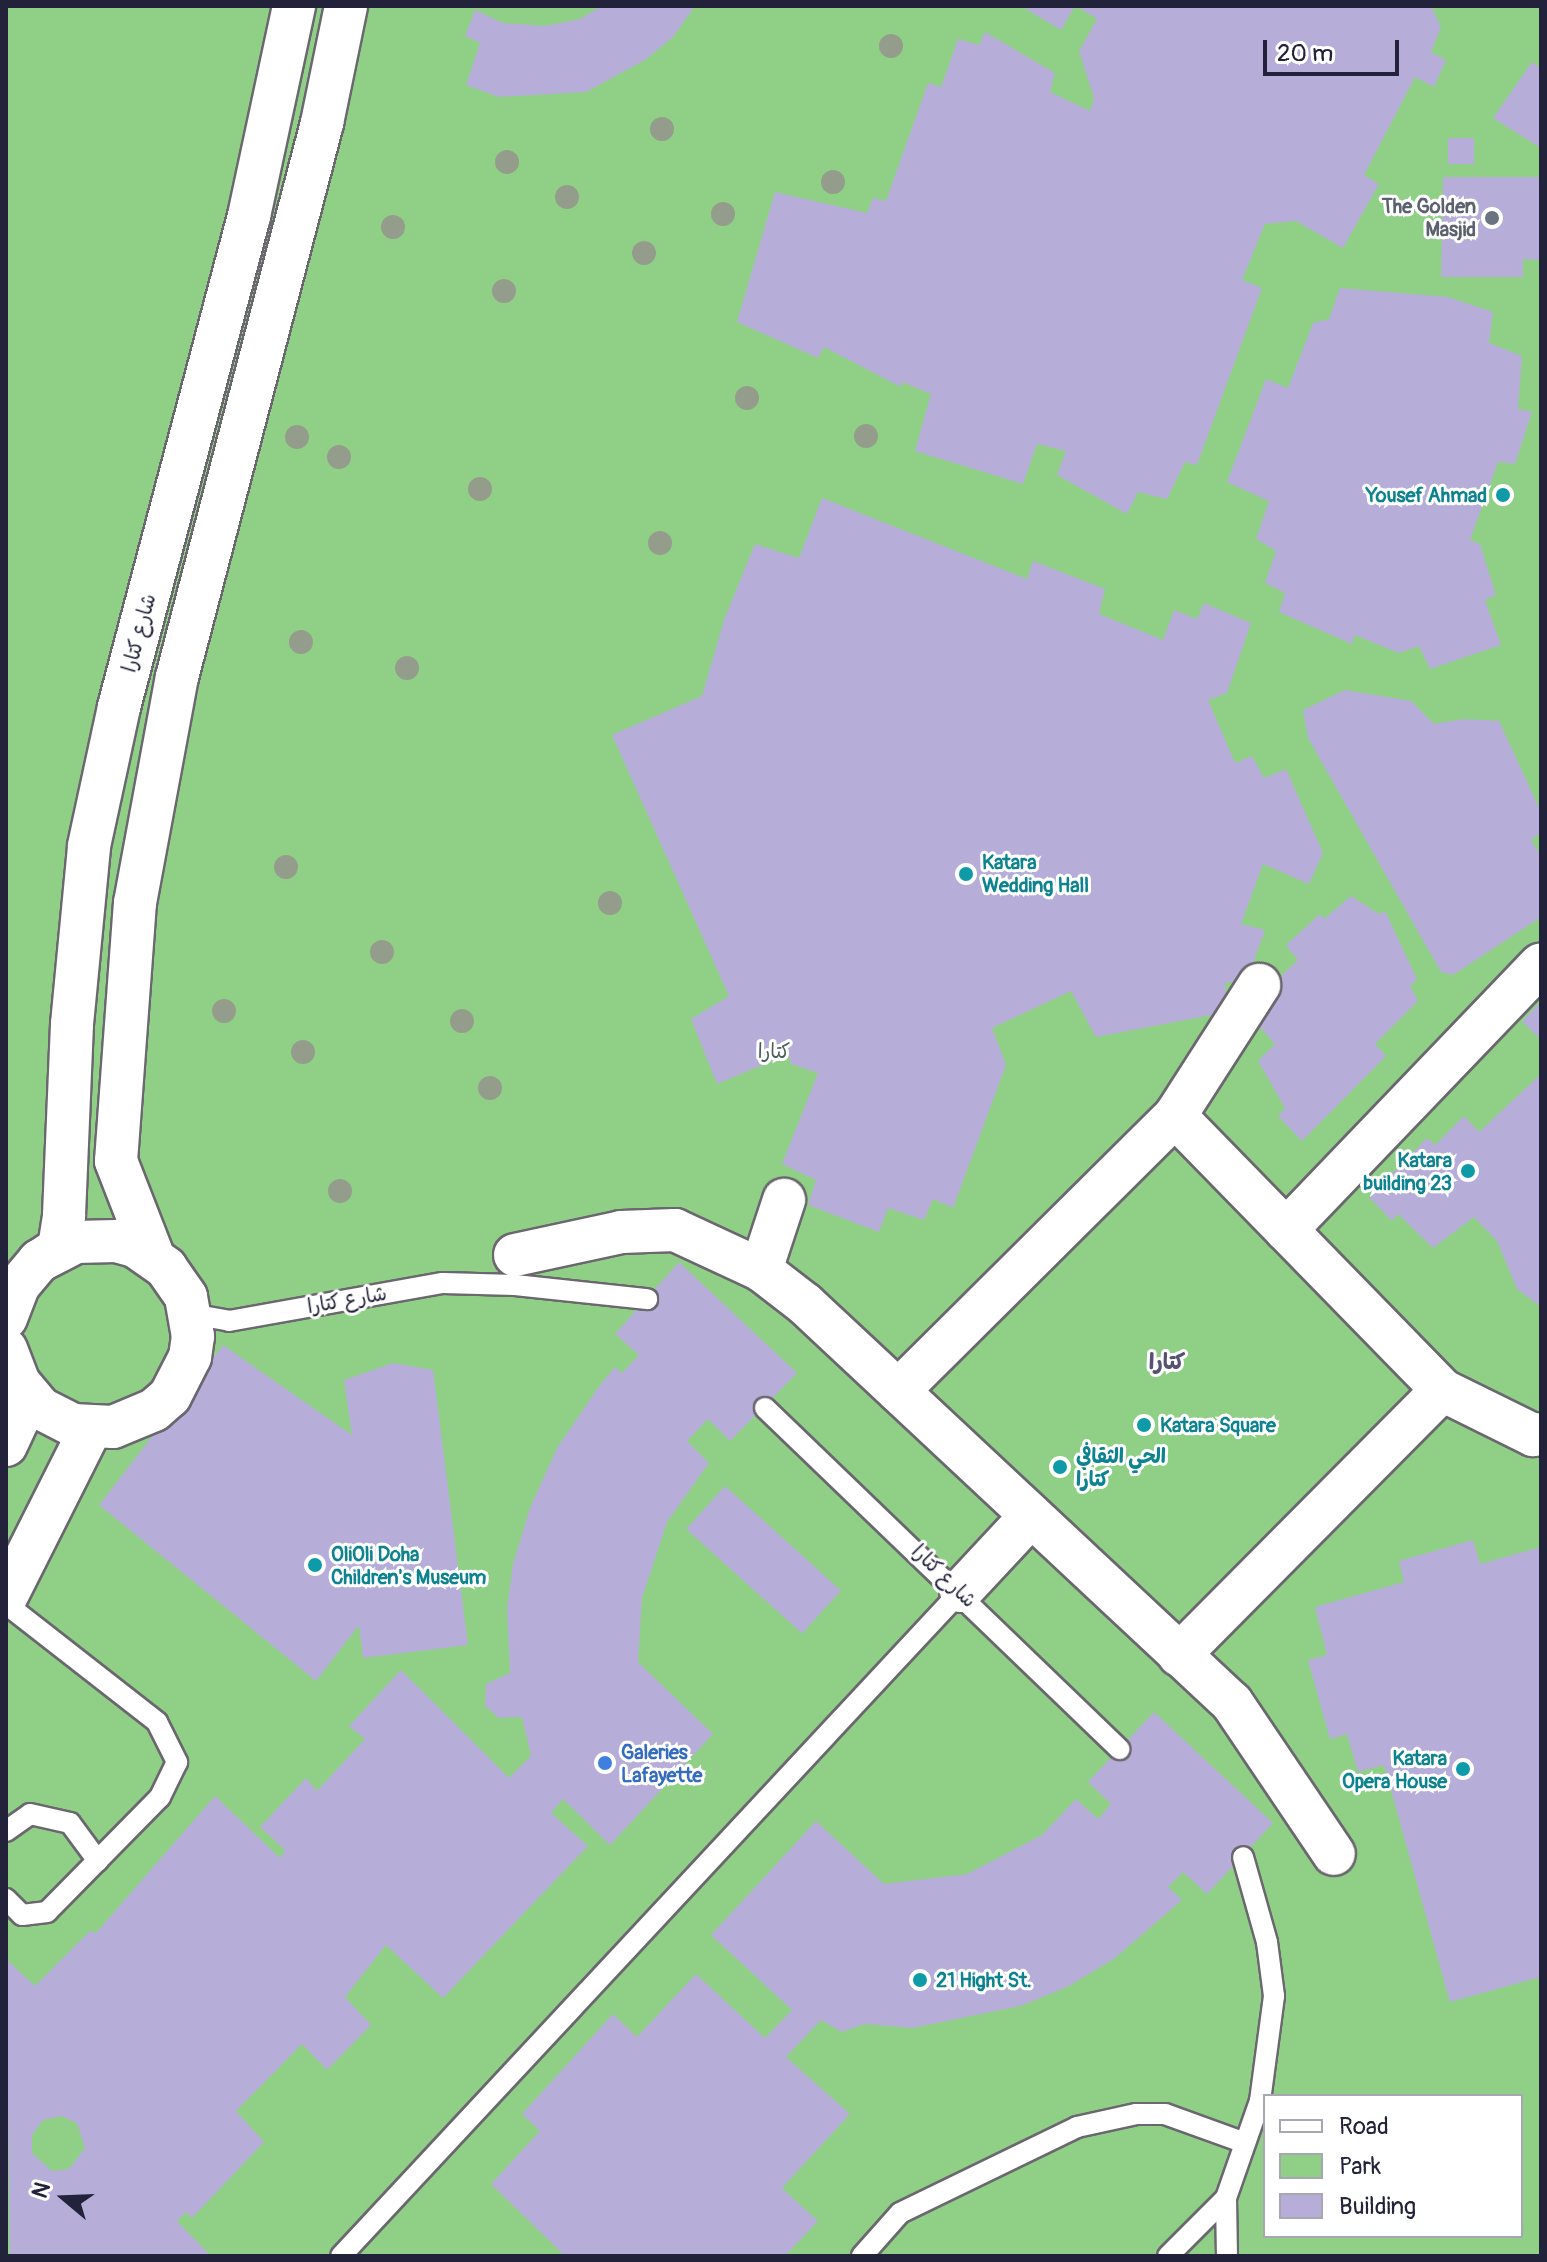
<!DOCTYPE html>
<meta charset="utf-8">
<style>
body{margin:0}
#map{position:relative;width:1547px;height:2262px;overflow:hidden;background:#f0e8ce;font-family:Pangolin,"Playpen Sans Arabic",sans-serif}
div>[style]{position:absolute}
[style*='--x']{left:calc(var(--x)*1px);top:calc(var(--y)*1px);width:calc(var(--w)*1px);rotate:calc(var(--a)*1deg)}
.green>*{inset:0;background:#90d086}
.building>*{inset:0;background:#b6aed9;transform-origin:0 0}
.roads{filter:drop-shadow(2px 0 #6a676e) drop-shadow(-2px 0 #6a676e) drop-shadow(0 2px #6a676e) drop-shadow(0 -2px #6a676e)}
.lane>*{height:20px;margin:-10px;padding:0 10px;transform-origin:10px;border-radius:10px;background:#fff}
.street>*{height:42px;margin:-21px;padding:0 21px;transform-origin:21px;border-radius:21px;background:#fff}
.trees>*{width:24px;height:24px;margin:-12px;border-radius:50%;background:#949d8b}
.dots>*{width:22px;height:22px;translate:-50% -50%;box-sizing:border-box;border:4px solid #fff;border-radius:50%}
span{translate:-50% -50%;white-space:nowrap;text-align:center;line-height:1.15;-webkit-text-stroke:6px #fff;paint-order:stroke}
.worship-label{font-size:20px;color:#5b616d;font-weight:700}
.right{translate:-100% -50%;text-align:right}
.culture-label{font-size:20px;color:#0d838f;font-weight:700}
.left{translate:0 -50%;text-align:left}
.street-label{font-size:20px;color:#22223b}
.park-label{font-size:20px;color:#485f55}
.shop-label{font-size:20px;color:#366cbe;font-weight:700}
.neighbourhood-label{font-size:22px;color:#565372;font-weight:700}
.frame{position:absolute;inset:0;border:8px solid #22223b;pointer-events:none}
.legend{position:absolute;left:1263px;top:2094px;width:260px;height:144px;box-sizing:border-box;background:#fff;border:2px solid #a7a7b1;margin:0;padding:10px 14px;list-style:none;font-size:24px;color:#22223b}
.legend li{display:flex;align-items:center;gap:16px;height:40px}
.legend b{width:40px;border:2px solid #a7a7b1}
.north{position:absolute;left:24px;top:2158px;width:80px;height:80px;-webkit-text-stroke:6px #fff;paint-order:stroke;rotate:289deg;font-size:22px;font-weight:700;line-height:32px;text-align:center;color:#22223b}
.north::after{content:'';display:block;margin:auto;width:28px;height:36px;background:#22223b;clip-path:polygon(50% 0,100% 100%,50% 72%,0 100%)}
.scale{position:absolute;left:1263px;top:40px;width:136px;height:36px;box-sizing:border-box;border:4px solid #22223b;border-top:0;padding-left:10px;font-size:24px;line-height:28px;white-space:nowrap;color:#22223b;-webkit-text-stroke:6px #fff;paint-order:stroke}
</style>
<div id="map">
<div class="green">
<div style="clip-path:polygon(evenodd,6px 6px,1541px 6px,1541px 2256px,6px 2256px,6px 6px,1265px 2096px,1521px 2096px,1521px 2236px,1265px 2236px,1265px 2096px)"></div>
</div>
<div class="building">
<div style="clip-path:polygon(602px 6px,695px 6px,673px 37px,645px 60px,586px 92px,499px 97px,466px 85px,480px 43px,465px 36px,475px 10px,503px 23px,545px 26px,580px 19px)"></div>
<div style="clip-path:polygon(1021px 6px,1075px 6px,1061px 30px)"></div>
<div style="clip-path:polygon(1076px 6px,1431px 6px,1441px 27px,1431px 52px,1446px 60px,1434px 87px,1415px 77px,1364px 175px,1379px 184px,1343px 248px,1296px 221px,1265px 224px,1242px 280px,1262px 288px,1197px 465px,1185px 462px,1167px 499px,1138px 492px,1127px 514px,1057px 475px,1066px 451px,1037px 444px,1023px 484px,915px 451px,931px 394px,902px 382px,901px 387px,824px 347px,818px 358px,737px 322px,775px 192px,867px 213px,873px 198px,886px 201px,928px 83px,941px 87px,958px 39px,979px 45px,985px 32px,1055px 73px,1050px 92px,1090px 111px,1094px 98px,1079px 51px,1097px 19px)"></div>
<div style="clip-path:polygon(1532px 62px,1541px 69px,1541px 148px,1493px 118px)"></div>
<div style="left:1474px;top:138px;width:26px;height:26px;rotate:90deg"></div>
<div style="clip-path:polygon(1443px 177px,1541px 177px,1541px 260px,1523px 259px,1523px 277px,1441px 277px)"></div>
<div style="clip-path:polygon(1340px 288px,1448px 297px,1493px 312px,1489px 343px,1522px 356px,1518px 409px,1532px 412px,1515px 464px,1498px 462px,1470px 540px,1480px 544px,1496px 595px,1485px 600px,1501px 645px,1430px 669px,1419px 646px,1399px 653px,1355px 635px,1352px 644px,1279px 612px,1285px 593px,1265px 583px,1276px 551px,1256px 539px,1269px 501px,1227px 482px,1266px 379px,1288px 388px,1313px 323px,1329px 319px)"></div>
<div style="clip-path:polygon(822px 498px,1027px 579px,1033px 561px,1105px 589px,1099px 614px,1163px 640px,1174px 610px,1197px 619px,1204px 603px,1251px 623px,1227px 693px,1208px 700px,1235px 763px,1252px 756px,1264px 778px,1286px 769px,1323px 853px,1309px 884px,1263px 864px,1241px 924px,1265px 930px,1247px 979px,1225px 983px,1227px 1012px,1096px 1037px,1071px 991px,992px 1028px,1006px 1065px,953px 1208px,933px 1199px,924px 1220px,888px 1208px,879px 1232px,808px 1205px,816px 1180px,782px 1164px,818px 1073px,791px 1064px,788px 1054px,717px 1084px,691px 1019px,729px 996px,612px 735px,702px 696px,724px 620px,755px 544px,799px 558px)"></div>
<div style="clip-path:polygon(1345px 690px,1411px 701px,1434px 724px,1463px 719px,1499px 721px,1541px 812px,1541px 832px,1531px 840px,1541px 856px,1541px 917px,1453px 975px,1441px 972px,1308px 738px,1303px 710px)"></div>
<div style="clip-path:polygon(1351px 896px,1379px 914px,1385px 911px,1417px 979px,1410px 986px,1418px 1001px,1375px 1044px,1386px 1056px,1302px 1141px,1278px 1116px,1285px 1108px,1258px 1061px,1275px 1044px,1259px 1026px,1267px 989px,1298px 960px,1286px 945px,1320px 914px,1324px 919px)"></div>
<div style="clip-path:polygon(1541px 1002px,1541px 1040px,1522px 1021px)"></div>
<div style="clip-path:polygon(1541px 1074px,1541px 1307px,1517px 1289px,1497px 1241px,1474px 1217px,1433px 1248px,1398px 1214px,1392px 1221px,1369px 1197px,1427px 1138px,1435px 1145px,1464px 1116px,1479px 1132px)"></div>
<div style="clip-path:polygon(evenodd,679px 1262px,797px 1373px,730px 1441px,708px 1419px,687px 1441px,709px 1463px,667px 1522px,642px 1598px,638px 1662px,713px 1734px,610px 1845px,563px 1799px,551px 1813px,588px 1846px,443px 1998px,386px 1945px,345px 1997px,371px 2025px,327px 2070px,302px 2044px,236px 2111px,264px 2142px,192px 2218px,186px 2212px,177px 2221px,211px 2256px,10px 2256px,6px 1959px,35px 1986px,91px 1930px,95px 1934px,215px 1796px,280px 1858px,285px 1850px,260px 1827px,306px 1778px,317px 1791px,365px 1739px,349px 1726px,401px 1670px,509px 1778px,531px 1756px,522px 1717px,499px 1718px,485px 1706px,486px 1684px,510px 1673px,507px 1609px,513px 1564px,530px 1508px,557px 1448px,600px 1385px,615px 1367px,622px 1373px,639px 1355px,615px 1334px,679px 1262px,61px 2116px,77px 2123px,85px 2148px,69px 2169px,52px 2171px,32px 2153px,32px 2135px,43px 2120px,61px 2116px)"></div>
<div style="clip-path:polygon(223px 1345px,352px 1435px,344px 1380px,393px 1363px,433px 1370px,468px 1645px,363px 1658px,359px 1625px,316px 1681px,99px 1505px)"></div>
<div style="left:725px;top:1486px;width:156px;height:58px;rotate:42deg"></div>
<div style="clip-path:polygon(1473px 1540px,1480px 1564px,1541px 1547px,1541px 1977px,1450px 2002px,1384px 1765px,1358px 1772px,1347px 1734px,1330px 1739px,1308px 1660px,1327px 1655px,1315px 1607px,1404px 1582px,1399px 1561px)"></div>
<div style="clip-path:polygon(1154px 1712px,1273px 1823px,1207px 1894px,1183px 1872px,1168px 1887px,1182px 1900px,1115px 1958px,1069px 1986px,1021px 2006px,912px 2028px,864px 2024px,842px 2032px,821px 2020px,786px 2057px,850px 2114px,782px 2188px,818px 2221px,785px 2256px,565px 2256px,491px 2184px,540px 2131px,522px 2114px,613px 2014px,637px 2037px,696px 1974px,765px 2038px,792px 2010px,711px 1935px,816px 1821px,884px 1884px,967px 1874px,1042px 1835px,1076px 1799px,1098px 1819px,1111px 1804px,1088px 1782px)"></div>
</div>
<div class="roads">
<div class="lane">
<div style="--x:191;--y:1314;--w:39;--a:10"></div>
<div style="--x:229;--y:1321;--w:217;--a:-10.1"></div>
<div style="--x:443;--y:1283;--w:72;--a:1.6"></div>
<div style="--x:515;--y:1285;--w:133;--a:6.1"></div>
<div style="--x:765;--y:1408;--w:492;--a:43.9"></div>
<div style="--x:6;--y:1604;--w:192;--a:38"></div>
<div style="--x:157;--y:1722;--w:45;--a:63.4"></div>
<div style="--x:177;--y:1762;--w:39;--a:116"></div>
<div style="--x:160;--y:1797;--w:161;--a:134.5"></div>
<div style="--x:47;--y:1912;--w:25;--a:173"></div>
<div style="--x:22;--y:1915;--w:23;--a:-135"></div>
<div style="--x:6;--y:1831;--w:29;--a:-35"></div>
<div style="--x:30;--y:1814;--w:41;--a:12.7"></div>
<div style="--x:70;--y:1823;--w:47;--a:53.6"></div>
<div style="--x:341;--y:2256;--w:909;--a:-47.01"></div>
<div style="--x:862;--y:2256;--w:57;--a:-48.5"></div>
<div style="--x:900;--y:2213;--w:197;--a:-25.9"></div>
<div style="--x:1077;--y:2127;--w:60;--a:-12.4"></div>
<div style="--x:1136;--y:2114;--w:29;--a:0"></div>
<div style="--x:1165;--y:2114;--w:85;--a:19.9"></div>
<div style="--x:1168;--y:2256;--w:82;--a:-45"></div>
<div style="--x:1227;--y:2256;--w:58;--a:-91"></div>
<div style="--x:1226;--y:2198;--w:103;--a:-70.7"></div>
<div style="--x:1260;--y:2101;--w:106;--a:-82.4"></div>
<div style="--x:1274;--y:1996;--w:54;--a:-97.4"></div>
<div style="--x:1267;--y:1942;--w:88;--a:-105.8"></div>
</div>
<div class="street">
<div style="--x:1175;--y:1116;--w:383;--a:45.7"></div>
<div style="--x:1442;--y:1390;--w:102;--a:26.3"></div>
<div style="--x:1533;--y:1435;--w:8;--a:-7"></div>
<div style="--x:1286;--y:1230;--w:368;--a:-46.2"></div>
<div style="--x:515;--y:1255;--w:108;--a:-12.2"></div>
<div style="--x:621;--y:1232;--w:54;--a:-2.1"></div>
<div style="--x:675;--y:1230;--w:95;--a:24.9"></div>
<div style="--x:761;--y:1270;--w:56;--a:37.7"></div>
<div style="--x:805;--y:1304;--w:584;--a:43.06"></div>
<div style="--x:1232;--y:1703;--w:182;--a:56"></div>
<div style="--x:153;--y:1256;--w:102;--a:-111.3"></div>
<div style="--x:116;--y:1161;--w:259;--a:-85.8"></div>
<div style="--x:135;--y:903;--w:230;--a:-79.5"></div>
<div style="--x:177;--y:677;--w:573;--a:-75.33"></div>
<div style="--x:322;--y:123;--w:119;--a:-78.4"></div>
<div style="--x:39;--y:1261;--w:24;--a:-33"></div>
<div style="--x:59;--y:1248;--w:33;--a:-81"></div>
<div style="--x:64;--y:1215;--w:191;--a:-87.6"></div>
<div style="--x:72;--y:1024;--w:179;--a:-84.5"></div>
<div style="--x:89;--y:846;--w:142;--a:-77.8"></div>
<div style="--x:119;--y:707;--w:508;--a:-75.17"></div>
<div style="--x:249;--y:216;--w:215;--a:-77.9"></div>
<div style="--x:761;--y:1270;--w:74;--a:-71.8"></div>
<div style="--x:6;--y:1318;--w:34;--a:-69"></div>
<div style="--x:18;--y:1286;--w:33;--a:-50"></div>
<div style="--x:39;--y:1261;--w:42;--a:-27.2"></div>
<div style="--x:76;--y:1242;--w:40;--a:-1.4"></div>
<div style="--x:116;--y:1241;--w:20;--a:15"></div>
<div style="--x:135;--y:1246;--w:38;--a:35"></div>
<div style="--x:166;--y:1268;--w:35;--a:55"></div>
<div style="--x:186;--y:1297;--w:40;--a:80"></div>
<div style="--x:193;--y:1336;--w:21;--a:98"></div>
<div style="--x:190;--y:1357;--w:44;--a:117.1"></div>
<div style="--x:170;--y:1396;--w:21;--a:139"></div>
<div style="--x:154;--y:1410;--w:44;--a:157.5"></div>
<div style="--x:113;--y:1427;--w:40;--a:-177.1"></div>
<div style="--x:73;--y:1425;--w:36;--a:-153"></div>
<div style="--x:41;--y:1409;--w:34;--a:-130"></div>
<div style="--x:19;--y:1383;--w:36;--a:-111"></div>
<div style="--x:898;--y:1391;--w:390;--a:-44.8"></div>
<div style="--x:1175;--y:1116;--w:156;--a:-57.3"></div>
<div style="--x:6;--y:1445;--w:54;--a:-64.9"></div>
<div style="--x:961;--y:1591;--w:103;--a:-47"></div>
<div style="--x:6;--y:1597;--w:189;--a:-63.3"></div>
<div style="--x:1179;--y:1655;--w:373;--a:-45.2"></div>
</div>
</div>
<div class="trees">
<div style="left:891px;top:46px"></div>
<div style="left:662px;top:129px"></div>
<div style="left:507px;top:162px"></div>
<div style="left:833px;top:182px"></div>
<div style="left:567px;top:197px"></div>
<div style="left:723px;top:214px"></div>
<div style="left:393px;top:227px"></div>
<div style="left:644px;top:253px"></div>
<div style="left:504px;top:291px"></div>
<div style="left:747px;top:398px"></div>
<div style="left:866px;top:436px"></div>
<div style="left:297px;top:437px"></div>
<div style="left:339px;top:457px"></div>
<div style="left:480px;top:489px"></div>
<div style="left:660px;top:543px"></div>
<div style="left:301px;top:642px"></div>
<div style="left:407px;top:668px"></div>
<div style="left:286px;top:867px"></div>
<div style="left:610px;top:903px"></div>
<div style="left:382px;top:952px"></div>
<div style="left:224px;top:1011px"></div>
<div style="left:462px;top:1021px"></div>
<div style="left:303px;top:1052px"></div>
<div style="left:490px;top:1088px"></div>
<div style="left:340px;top:1191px"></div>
</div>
<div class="dots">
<div style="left:1492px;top:218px;background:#6b7280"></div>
<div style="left:1503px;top:495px;background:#0f9aa8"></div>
<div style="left:966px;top:874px;background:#0f9aa8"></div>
<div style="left:1468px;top:1171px;background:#0f9aa8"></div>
<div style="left:1144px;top:1425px;background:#0f9aa8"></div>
<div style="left:1060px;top:1467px;background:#0f9aa8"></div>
<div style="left:315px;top:1565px;background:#0f9aa8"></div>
<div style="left:605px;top:1763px;background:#3f7fe0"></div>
<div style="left:1463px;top:1769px;background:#0f9aa8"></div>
<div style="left:920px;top:1980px;background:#0f9aa8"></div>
</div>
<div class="worship-label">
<span class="right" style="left:1476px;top:218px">The Golden<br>Masjid</span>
</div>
<div class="culture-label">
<span class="right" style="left:1487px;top:495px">Yousef Ahmad</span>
<span class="left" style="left:982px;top:874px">Katara<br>Wedding Hall</span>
<span class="right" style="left:1452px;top:1172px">Katara<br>building 23</span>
<span class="left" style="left:1160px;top:1425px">Katara Square</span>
<span class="left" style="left:1076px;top:1468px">الحي الثقافي<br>كتارا</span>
<span class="left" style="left:331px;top:1566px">OliOli Doha<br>Children's Museum</span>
<span class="right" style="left:1447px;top:1770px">Katara<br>Opera House</span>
<span class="left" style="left:936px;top:1980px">21 Hight St.</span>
</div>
<div class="street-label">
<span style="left:139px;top:633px;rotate:-75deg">شارع كتارا</span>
<span style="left:347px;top:1300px;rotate:-10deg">شارع كتارا</span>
<span style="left:944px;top:1576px;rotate:44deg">شارع كتارا</span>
</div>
<div class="park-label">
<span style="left:774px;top:1051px">كتارا</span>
</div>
<div class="shop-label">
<span class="left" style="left:621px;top:1764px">Galeries<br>Lafayette</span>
</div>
<div class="neighbourhood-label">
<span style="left:1167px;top:1363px">كتارا</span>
</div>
<div class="frame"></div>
<ul class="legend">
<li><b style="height:10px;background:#fff"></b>Road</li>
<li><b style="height:22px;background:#90d086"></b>Park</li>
<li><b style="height:22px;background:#b6aed9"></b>Building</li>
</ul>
<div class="north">N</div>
<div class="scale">20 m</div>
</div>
